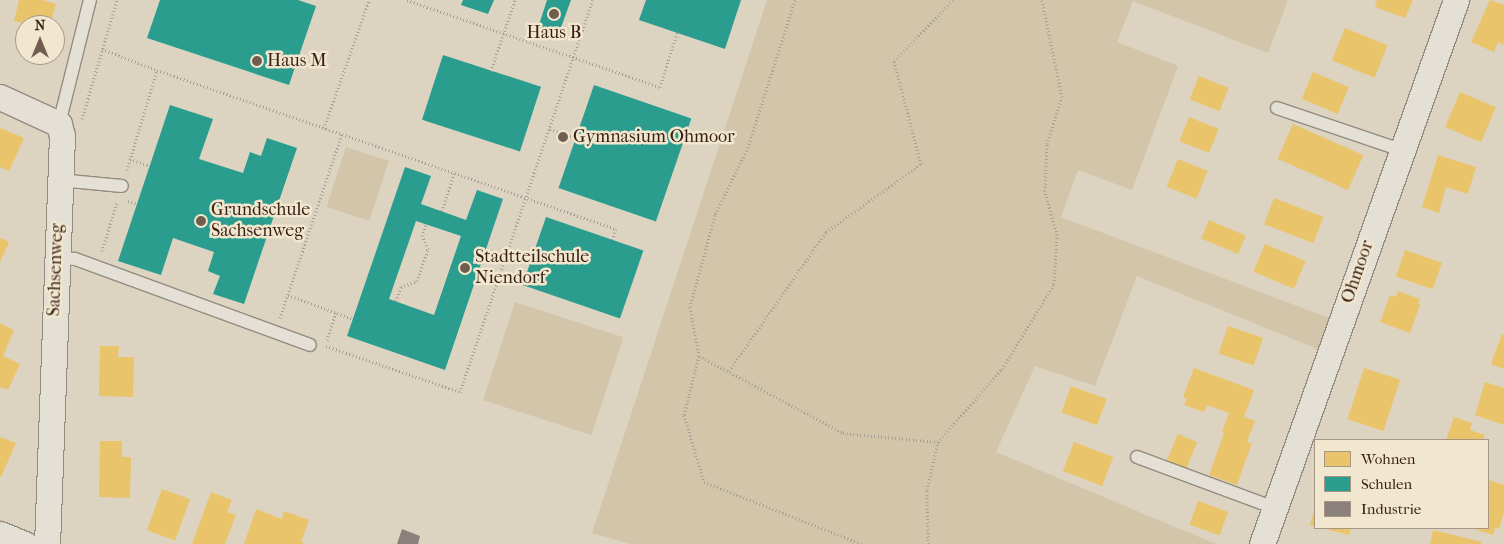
<!DOCTYPE html>
<style>
body{margin:0}
#map{position:relative;width:1504px;height:544px;overflow:hidden;background:#dcd4c0;font-family:"IM FELL French Canon",serif}
div>[style]{position:absolute}
[style*='--x']{left:calc(var(--x)*1px);top:calc(var(--y)*1px);width:calc(var(--w)*1px);rotate:calc(var(--a)*1deg)}
.green>*{inset:0;background:#d3c5aa;transform-origin:0 0}
.homes>*{inset:0;background:#e9c46a;transform-origin:0 0}
.schools>*{inset:0;background:#2a9d8f;transform-origin:0 0}
.industry>*{inset:0;background:#8a817c}
.path>*{height:3px;margin-top:-1.5px;transform-origin:0;background:repeating-linear-gradient(90deg,#a69f96 0 1px,transparent 0 3.5px)}
.roads{filter:drop-shadow(1px 0 #938b7f) drop-shadow(-1px 0 #938b7f) drop-shadow(0 1px #938b7f) drop-shadow(0 -1px #938b7f)}
.lane>*{height:12px;margin:-6px;padding:0 6px;transform-origin:6px;border-radius:6px;background:#e4e0d5}
.street>*{height:25px;margin:-12.5px;padding:0 12.5px;transform-origin:12.5px;border-radius:12.5px;background:#e4e0d5}
.dots>*{width:14px;height:14px;translate:-50% -50%;box-sizing:border-box;border:2px solid #f1e6ce;border-radius:50%}
span{translate:-50% -50%;white-space:nowrap;text-align:center;line-height:1.15;-webkit-text-stroke:5px #f1e6ce;paint-order:stroke}
.poi-label{font-size:18px;color:#381e14}
.left{translate:0 -50%;text-align:left}
.street-label{font-size:18px;color:#381e14}
.legend{position:absolute;left:1314px;top:439px;width:175px;height:90px;box-sizing:border-box;background:#f1e6ce;border:1px solid #a79684;margin:0;padding:6px 9px;list-style:none;font-size:15px;color:#381e14}
.legend li{display:flex;align-items:center;gap:10px;height:25px}
.legend b{width:25px;border:1px solid #a79684}
.north{position:absolute;left:15px;top:15px;width:50px;height:50px;box-sizing:border-box;background:#f1e6ce;border:1px solid #a79684;border-radius:50%;rotate:0deg;font-size:14px;font-weight:700;line-height:20px;text-align:center;color:#381e14}
.north::after{content:'';display:block;margin:auto;width:18px;height:22px;background:#715e50;clip-path:polygon(50% 0,100% 100%,50% 72%,0 100%)}
</style>
<div id="map">
<div class="green">
<div style="clip-path:polygon(767px 0,1288px 0,1268px 53px,1133px 1px,1117px 42px,1178px 66px,1132px 190px,1078px 170px,1061px 217px,1329px 318px,1320px 350px,1137px 276px,1095px 386px,1035px 366px,996px 452px,1216px 544px,631px 544px,592px 533px)"></div>
<div style="left:346px;top:147px;width:45px;height:63px;rotate:18deg"></div>
<div style="left:515px;top:302px;width:114px;height:103px;rotate:18deg"></div>
</div>
<div class="homes">
<div style="clip-path:polygon(19px 0,43px 0,56px 4px,50px 25px,31px 25px,14px 21px)"></div>
<div style="clip-path:polygon(1377px 0,1413px 0,1405px 18px,1375px 7px)"></div>
<div style="clip-path:polygon(1490px 0,1504px 5px,1504px 45px,1498px 42px,1494px 52px,1471px 42px)"></div>
<div style="left:1345px;top:28px;width:46px;height:35px;rotate:22deg"></div>
<div style="left:1313px;top:72px;width:39px;height:29px;rotate:23deg"></div>
<div style="left:1199px;top:76px;width:32px;height:25px;rotate:22deg"></div>
<div style="left:1460px;top:92px;width:39px;height:38px;rotate:23deg"></div>
<div style="left:1189px;top:117px;width:32px;height:26px;rotate:22deg"></div>
<div style="left:1293px;top:124px;width:77px;height:38px;rotate:24deg"></div>
<div style="clip-path:polygon(0 128px,24px 138px,9px 171px,0 167px)"></div>
<div style="clip-path:polygon(1438px 155px,1476px 167px,1468px 194px,1446px 187px,1439px 213px,1422px 207px)"></div>
<div style="left:1178px;top:159px;width:32px;height:30px;rotate:22deg"></div>
<div style="left:1274px;top:198px;width:53px;height:28px;rotate:21deg"></div>
<div style="left:1209px;top:220px;width:40px;height:20px;rotate:23deg"></div>
<div style="clip-path:polygon(0 238px,9px 242px,0 262px)"></div>
<div style="left:1265px;top:244px;width:44px;height:30px;rotate:23deg"></div>
<div style="left:1405px;top:250px;width:39px;height:28px;rotate:19deg"></div>
<div style="clip-path:polygon(1398px 291px,1420px 299px,1418px 304px,1420px 305px,1410px 333px,1380px 322px,1390px 295px,1396px 297px)"></div>
<div style="clip-path:polygon(0 323px,14px 330px,3px 356px,20px 364px,8px 390px,0 387px)"></div>
<div style="left:1228px;top:326px;width:37px;height:29px;rotate:19deg"></div>
<div style="clip-path:polygon(1502px 334px,1504px 335px,1504px 369px,1491px 364px)"></div>
<div style="clip-path:polygon(100px 346px,119px 346px,118px 357px,134px 357px,133px 397px,99px 396px)"></div>
<div style="clip-path:polygon(1194px 368px,1254px 390px,1244px 417px,1255px 421px,1247px 442px,1252px 443px,1237px 485px,1209px 475px,1224px 433px,1222px 432px,1229px 413px,1207px 405px,1204px 412px,1184px 405px,1187px 399px,1183px 397px)"></div>
<div style="left:1364px;top:368px;width:38px;height:54px;rotate:18deg"></div>
<div style="clip-path:polygon(1485px 382px,1504px 388px,1504px 425px,1475px 415px)"></div>
<div style="left:1071px;top:386px;width:38px;height:28px;rotate:20deg"></div>
<div style="clip-path:polygon(1454px 417px,1472px 423px,1470px 430px,1485px 435px,1483px 440px,1446px 440px)"></div>
<div style="left:1178px;top:434px;width:21px;height:29px;rotate:23deg"></div>
<div style="clip-path:polygon(0 437px,16px 443px,1px 477px,0 477px)"></div>
<div style="clip-path:polygon(100px 441px,122px 441px,122px 457px,131px 457px,130px 498px,99px 497px)"></div>
<div style="left:1074px;top:442px;width:42px;height:31px;rotate:21deg"></div>
<div style="clip-path:polygon(1489px 480px,1504px 485px,1504px 512px,1499px 529px,1495px 528px,1493px 535px,1471px 528px,1488px 528px)"></div>
<div style="left:162px;top:489px;width:30px;height:44px;rotate:20deg"></div>
<div style="clip-path:polygon(211px 492px,232px 500px,227px 512px,236px 515px,225px 544px,192px 544px)"></div>
<div style="left:1198px;top:501px;width:32px;height:25px;rotate:20deg"></div>
<div style="clip-path:polygon(1315px 506px,1315px 527px,1310px 525px)"></div>
<div style="clip-path:polygon(256px 509px,282px 519px,284px 511px,309px 520px,301px 542px,305px 544px,244px 544px)"></div>
<div style="clip-path:polygon(1322px 528px,1351px 528px,1349px 535px)"></div>
<div style="clip-path:polygon(1433px 530px,1482px 542px,1481px 544px,1430px 544px)"></div>
</div>
<div class="schools">
<div style="clip-path:polygon(160px 0,298px 0,316px 6px,289px 85px,147px 38px)"></div>
<div style="clip-path:polygon(463px 0,494px 0,488px 14px,461px 5px)"></div>
<div style="clip-path:polygon(547px 0,571px 0,559px 33px,538px 28px)"></div>
<div style="clip-path:polygon(646px 0,741px 0,725px 49px,639px 20px)"></div>
<div style="left:443px;top:55px;width:103px;height:68px;rotate:18deg"></div>
<div style="left:594px;top:85px;width:103px;height:109px;rotate:19deg"></div>
<div style="clip-path:polygon(170px 105px,213px 119px,199px 159px,243px 173px,250px 152px,261px 156px,267px 138px,297px 148px,244px 304px,213px 294px,220px 276px,208px 271px,214px 252px,173px 238px,161px 275px,118px 261px)"></div>
<div style="clip-path:polygon(evenodd,405px 167px,431px 176px,421px 204px,466px 220px,477px 190px,503px 199px,445px 370px,347px 336px,405px 167px,416px 221px,461px 236px,434px 315px,389px 299px,416px 221px)"></div>
<div style="left:546px;top:217px;width:103px;height:72px;rotate:19deg"></div>
</div>
<div class="industry">
<div style="clip-path:polygon(402px 529px,420px 536px,418px 544px,397px 544px)"></div>
</div>
<div class="path">
<div style="--x:407;--y:0;--w:268;--a:19"></div>
<div style="--x:660;--y:87;--w:57;--a:-72.5"></div>
<div style="--x:795;--y:0;--w:154;--a:107.7"></div>
<div style="--x:748;--y:147;--w:76;--a:115.9"></div>
<div style="--x:715;--y:215;--w:95;--a:105.2"></div>
<div style="--x:690;--y:307;--w:50;--a:79.6"></div>
<div style="--x:699;--y:356;--w:61;--a:104.3"></div>
<div style="--x:684;--y:415;--w:70;--a:73.4"></div>
<div style="--x:704;--y:482;--w:170;--a:21.4"></div>
<div style="--x:102;--y:49;--w:59;--a:20.9"></div>
<div style="--x:157;--y:70;--w:486;--a:19.1"></div>
<div style="--x:616;--y:229;--w:11;--a:112"></div>
<div style="--x:491;--y:71;--w:75;--a:-71.3"></div>
<div style="--x:82;--y:119;--w:124;--a:-73.6"></div>
<div style="--x:324;--y:128;--w:136;--a:-70.6"></div>
<div style="--x:550;--y:129;--w:28;--a:19"></div>
<div style="--x:130;--y:159;--w:21;--a:19"></div>
<div style="--x:127;--y:170;--w:104;--a:-73.3"></div>
<div style="--x:128;--y:201;--w:9;--a:18"></div>
<div style="--x:442;--y:211;--w:40;--a:-72"></div>
<div style="--x:102;--y:251;--w:51;--a:-73"></div>
<div style="--x:288;--y:295;--w:69;--a:20.3"></div>
<div style="--x:396;--y:301;--w:15;--a:-70"></div>
<div style="--x:401;--y:287;--w:17;--a:-21"></div>
<div style="--x:417;--y:281;--w:34;--a:-71"></div>
<div style="--x:428;--y:249;--w:14;--a:-115"></div>
<div style="--x:422;--y:236;--w:13;--a:-72"></div>
<div style="--x:280;--y:318;--w:194;--a:-71.4"></div>
<div style="--x:327;--y:340;--w:29;--a:-72"></div>
<div style="--x:326;--y:346;--w:142;--a:18.9"></div>
<div style="--x:460;--y:392;--w:414;--a:-71.3"></div>
<div style="--x:699;--y:356;--w:163;--a:28.1"></div>
<div style="--x:843;--y:433;--w:95;--a:5.4"></div>
<div style="--x:729;--y:371;--w:169;--a:-55.1"></div>
<div style="--x:826;--y:232;--w:117;--a:-35.6"></div>
<div style="--x:921;--y:164;--w:106;--a:-104.7"></div>
<div style="--x:894;--y:61;--w:85;--a:-46"></div>
<div style="--x:928;--y:544;--w:54;--a:-91.1"></div>
<div style="--x:927;--y:490;--w:49;--a:-77.1"></div>
<div style="--x:938;--y:442;--w:97;--a:-48.8"></div>
<div style="--x:1002;--y:369;--w:100;--a:-58.5"></div>
<div style="--x:1054;--y:284;--w:49;--a:-86.5"></div>
<div style="--x:1057;--y:235;--w:46;--a:-105.3"></div>
<div style="--x:1045;--y:191;--w:47;--a:-87.6"></div>
<div style="--x:1047;--y:144;--w:49;--a:-72.3"></div>
<div style="--x:1062;--y:97;--w:99;--a:-101.7"></div>
</div>
<div class="roads">
<div class="lane">
<div style="--x:1277;--y:108;--w:131;--a:18.7"></div>
<div style="--x:59;--y:124;--w:128;--a:-76"></div>
<div style="--x:59;--y:180;--w:63;--a:5.4"></div>
<div style="--x:56;--y:258;--w:19;--a:3"></div>
<div style="--x:75;--y:259;--w:250;--a:20.1"></div>
<div style="--x:1137;--y:457;--w:147;--a:20.3"></div>
</div>
<div class="street">
<div style="--x:0;--y:97;--w:65;--a:24.6"></div>
<div style="--x:59;--y:124;--w:12;--a:76"></div>
<div style="--x:62;--y:136;--w:408;--a:92.1"></div>
<div style="--x:0;--y:534;--w:27;--a:22"></div>
<div style="--x:1262;--y:544;--w:578;--a:-70.37"></div>
</div>
</div>
<div class="dots">
<div style="left:554px;top:14px;background:#715e50"></div>
<div style="left:257px;top:61px;background:#715e50"></div>
<div style="left:563px;top:137px;background:#715e50"></div>
<div style="left:201px;top:221px;background:#715e50"></div>
<div style="left:465px;top:268px;background:#715e50"></div>
</div>
<div class="poi-label">
<span style="left:554px;top:33px">Haus B</span>
<span class="left" style="left:267px;top:61px">Haus M</span>
<span class="left" style="left:573px;top:137px">Gymnasium Ohmoor</span>
<span class="left" style="left:211px;top:221px">Grundschule<br>Sachsenweg</span>
<span class="left" style="left:475px;top:268px">Stadtteilschule<br>Niendorf</span>
</div>
<div class="street-label">
<span style="left:56px;top:270px;rotate:-88deg">Sachsenweg</span>
<span style="left:1358px;top:272px;rotate:-71deg">Ohmoor</span>
</div>
<ul class="legend">
<li><b style="height:14px;background:#e9c46a"></b>Wohnen</li>
<li><b style="height:14px;background:#2a9d8f"></b>Schulen</li>
<li><b style="height:14px;background:#8a817c"></b>Industrie</li>
</ul>
<div class="north">N</div>
</div>
